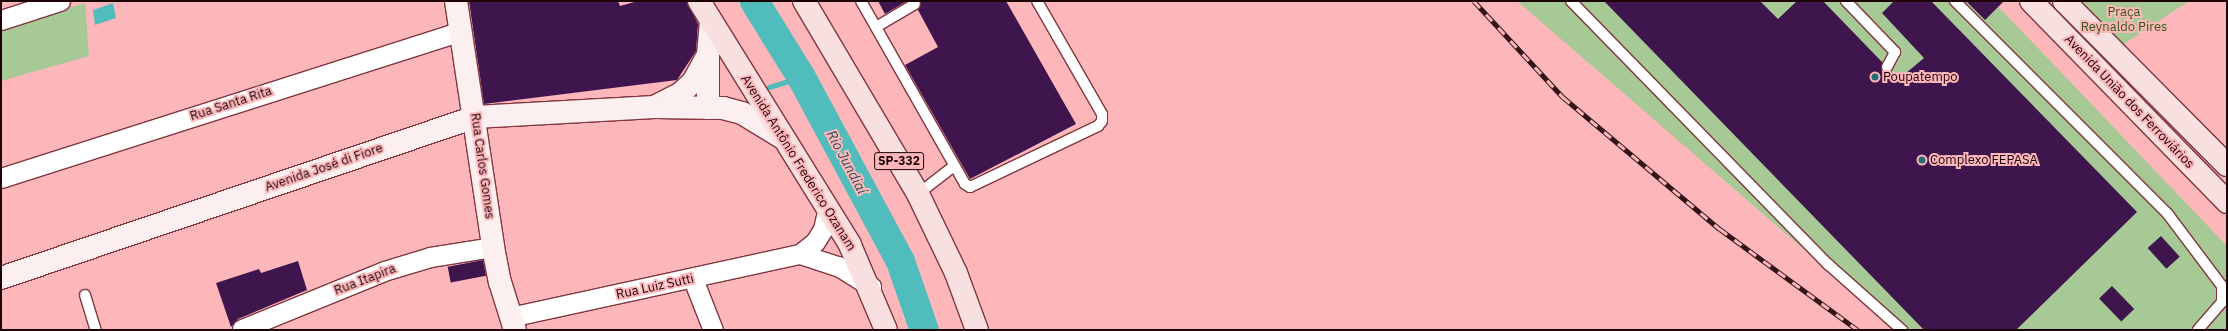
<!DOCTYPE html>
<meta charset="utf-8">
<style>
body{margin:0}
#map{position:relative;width:2228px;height:331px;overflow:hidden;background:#fdb7bb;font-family:"IBM Plex Sans",sans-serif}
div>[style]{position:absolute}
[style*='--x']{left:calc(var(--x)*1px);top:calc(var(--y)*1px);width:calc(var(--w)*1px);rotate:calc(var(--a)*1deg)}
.green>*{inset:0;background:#a6c996}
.water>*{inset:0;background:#50bcbc}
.stream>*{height:5px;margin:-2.5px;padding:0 2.5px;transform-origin:2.5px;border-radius:2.5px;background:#50bcbc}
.river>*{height:29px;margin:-14.5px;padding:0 14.5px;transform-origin:14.5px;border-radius:14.5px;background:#50bcbc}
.building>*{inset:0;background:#3e164d;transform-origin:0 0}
.roads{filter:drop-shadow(1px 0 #80363e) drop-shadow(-1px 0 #80363e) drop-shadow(0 1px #80363e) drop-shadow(0 -1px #80363e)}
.lane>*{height:10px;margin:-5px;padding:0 5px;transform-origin:5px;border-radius:5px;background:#fff}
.street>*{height:19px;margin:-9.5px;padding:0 9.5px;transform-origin:9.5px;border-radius:9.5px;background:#fff}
.secondary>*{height:22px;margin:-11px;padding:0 11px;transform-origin:11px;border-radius:11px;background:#fceff0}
.primary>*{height:22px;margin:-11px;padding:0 11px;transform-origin:11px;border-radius:11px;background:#f9e0e0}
.rail>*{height:4.5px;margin-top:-2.25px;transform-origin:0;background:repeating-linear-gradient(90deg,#fdb7bb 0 9px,#331418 0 18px);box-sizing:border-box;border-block:1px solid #331418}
.dots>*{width:11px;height:11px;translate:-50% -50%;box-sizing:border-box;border:2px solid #fdb7bb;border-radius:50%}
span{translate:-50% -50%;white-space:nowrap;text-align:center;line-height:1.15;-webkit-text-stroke:4px #fdb7bb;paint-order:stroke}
.shield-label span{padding:1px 3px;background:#fdb7bb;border:1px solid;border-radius:3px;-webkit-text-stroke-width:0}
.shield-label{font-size:12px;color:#1c0205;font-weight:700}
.park-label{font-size:13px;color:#32591a}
.poi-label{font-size:13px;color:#1c0205}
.left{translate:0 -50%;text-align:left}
.street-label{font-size:13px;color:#1c0205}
.water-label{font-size:14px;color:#275656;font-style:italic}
.frame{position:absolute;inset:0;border:2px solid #1c0205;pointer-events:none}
</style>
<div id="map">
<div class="green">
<div style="clip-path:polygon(1517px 1px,1993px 1px,2227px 246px,2227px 330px,1897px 330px)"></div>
<div style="clip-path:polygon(2077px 1px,2189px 1px,2121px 46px)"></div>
<div style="clip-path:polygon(85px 3px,89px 56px,1px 81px,1px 29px)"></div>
</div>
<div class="water">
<div style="clip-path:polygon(113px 3px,116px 18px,95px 25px,93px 10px)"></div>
</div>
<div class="stream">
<div style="--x:769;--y:87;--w:34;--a:-17"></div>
</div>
<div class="river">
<div style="--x:754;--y:1;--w:89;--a:58.3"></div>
<div style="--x:801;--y:77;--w:209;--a:61.7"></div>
<div style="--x:900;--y:261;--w:73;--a:70.8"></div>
</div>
<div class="building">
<div style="clip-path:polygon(469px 1px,618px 1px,620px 6px,638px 1px,687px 1px,698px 24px,696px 51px,677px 80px,484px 104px)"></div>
<div style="clip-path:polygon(878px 1px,907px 1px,885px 14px)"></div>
<div style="clip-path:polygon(921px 1px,1006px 1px,1076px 124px,970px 179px,905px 65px,938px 47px,918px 10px)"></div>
<div style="clip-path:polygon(1604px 1px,1760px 1px,1778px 19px,1797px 1px,1823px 1px,1882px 62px,1882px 71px,1891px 71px,1899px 79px,1924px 58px,1882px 13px,1894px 1px,1931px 1px,2137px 212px,2016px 330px,1924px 330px)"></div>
<div style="clip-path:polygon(1966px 1px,2004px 1px,1985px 20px)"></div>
<div style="left:2161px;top:236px;width:28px;height:18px;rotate:48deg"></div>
<div style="left:483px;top:260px;width:16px;height:36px;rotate:79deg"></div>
<div style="clip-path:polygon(298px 261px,307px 290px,238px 319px,231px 327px,216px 283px,259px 269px,261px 273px)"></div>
<div style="left:2112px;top:286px;width:32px;height:18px;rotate:46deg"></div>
</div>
<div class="roads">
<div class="lane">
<div style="--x:861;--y:1;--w:210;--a:60.4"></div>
<div style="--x:965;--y:184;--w:6;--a:31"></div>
<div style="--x:970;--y:187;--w:142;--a:-25.5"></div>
<div style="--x:1098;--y:126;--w:6;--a:-51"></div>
<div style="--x:1102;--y:121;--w:7;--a:-90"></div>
<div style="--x:1102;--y:114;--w:130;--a:-119.9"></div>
<div style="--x:1571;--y:1;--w:369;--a:45.7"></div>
<div style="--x:1829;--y:265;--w:98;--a:41.7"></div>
<div style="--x:1846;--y:1;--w:71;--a:46.1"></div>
<div style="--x:1895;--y:52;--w:17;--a:118"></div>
<div style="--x:1955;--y:1;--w:300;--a:45"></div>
<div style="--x:2167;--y:213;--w:91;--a:53"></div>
<div style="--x:2222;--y:286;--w:16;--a:90"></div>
<div style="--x:2222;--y:302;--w:37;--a:131"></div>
<div style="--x:876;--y:27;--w:45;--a:-30.5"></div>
<div style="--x:918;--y:194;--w:46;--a:-37.9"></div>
<div style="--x:85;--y:295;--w:37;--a:73"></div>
</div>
<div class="street">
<div style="--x:1;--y:20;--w:62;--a:-17.9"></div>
<div style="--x:1;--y:178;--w:483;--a:-17.7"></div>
<div style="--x:800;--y:254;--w:40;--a:18"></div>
<div style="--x:838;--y:266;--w:39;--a:32"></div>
<div style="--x:693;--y:279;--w:55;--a:68.6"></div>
<div style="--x:510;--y:317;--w:297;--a:-12.3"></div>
<div style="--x:800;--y:254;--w:19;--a:-39"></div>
<div style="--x:815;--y:242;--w:15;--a:-58"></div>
<div style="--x:823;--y:229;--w:22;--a:-77"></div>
<div style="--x:242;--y:329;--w:153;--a:-22.2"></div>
<div style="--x:384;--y:271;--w:48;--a:-16.9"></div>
<div style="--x:430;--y:257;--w:64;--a:-9"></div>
</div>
<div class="secondary">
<div style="--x:456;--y:1;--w:249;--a:81.4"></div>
<div style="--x:493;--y:247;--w:36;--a:79"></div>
<div style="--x:500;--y:282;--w:50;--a:72.6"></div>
<div style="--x:656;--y:106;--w:27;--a:-27"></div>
<div style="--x:680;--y:94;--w:18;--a:-43"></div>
<div style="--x:693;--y:82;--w:31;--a:-61"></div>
<div style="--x:708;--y:55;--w:33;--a:-85"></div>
<div style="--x:708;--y:108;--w:50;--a:-90"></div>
<div style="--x:1;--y:278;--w:501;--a:-18.76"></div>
<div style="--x:475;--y:117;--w:180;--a:-3.2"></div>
<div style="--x:655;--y:107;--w:68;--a:0.8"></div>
<div style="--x:723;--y:108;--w:20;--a:15"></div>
<div style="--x:742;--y:113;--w:48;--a:31.4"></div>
</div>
<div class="primary">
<div style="--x:699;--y:1;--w:287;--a:58.2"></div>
<div style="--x:850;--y:245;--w:92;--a:67"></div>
<div style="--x:804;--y:1;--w:224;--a:59.4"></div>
<div style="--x:918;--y:194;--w:88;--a:64.3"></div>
<div style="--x:956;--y:273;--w:61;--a:69.8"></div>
<div style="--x:2031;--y:1;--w:281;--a:45.7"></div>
<div style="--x:2064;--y:1;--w:231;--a:45.2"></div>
</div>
</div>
<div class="rail">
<div style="--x:1474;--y:1;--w:131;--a:47.2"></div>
<div style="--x:1563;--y:97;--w:205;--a:40.1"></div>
<div style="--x:1720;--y:229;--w:171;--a:36.2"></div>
</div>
<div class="dots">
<div style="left:1875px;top:77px;background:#246f70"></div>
<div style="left:1922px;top:160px;background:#246f70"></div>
</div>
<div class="shield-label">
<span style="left:899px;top:161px">SP-332</span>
</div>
<div class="park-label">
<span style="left:2124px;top:20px">Praça<br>Reynaldo Pires</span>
</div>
<div class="poi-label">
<span class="left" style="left:1883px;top:77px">Poupatempo</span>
<span class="left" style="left:1930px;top:160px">Complexo FEPASA</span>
</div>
<div class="street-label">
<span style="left:2129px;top:102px;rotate:46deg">Avenida União dos Ferroviários</span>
<span style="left:231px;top:104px;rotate:-18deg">Rua Santa Rita</span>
<span style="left:798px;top:163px;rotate:58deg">Avenida Antônio Frederico Ozanam</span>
<span style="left:482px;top:166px;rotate:82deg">Rua Carlos Gomes</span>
<span style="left:324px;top:168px;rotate:-19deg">Avenida José di Fiore</span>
<span style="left:365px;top:280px;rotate:-21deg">Rua Itapira</span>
<span style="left:655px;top:287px;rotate:-12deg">Rua Luiz Sutti</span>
</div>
<div class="water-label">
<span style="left:847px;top:162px;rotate:62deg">Rio Jundiaí</span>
</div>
<div class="frame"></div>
</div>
